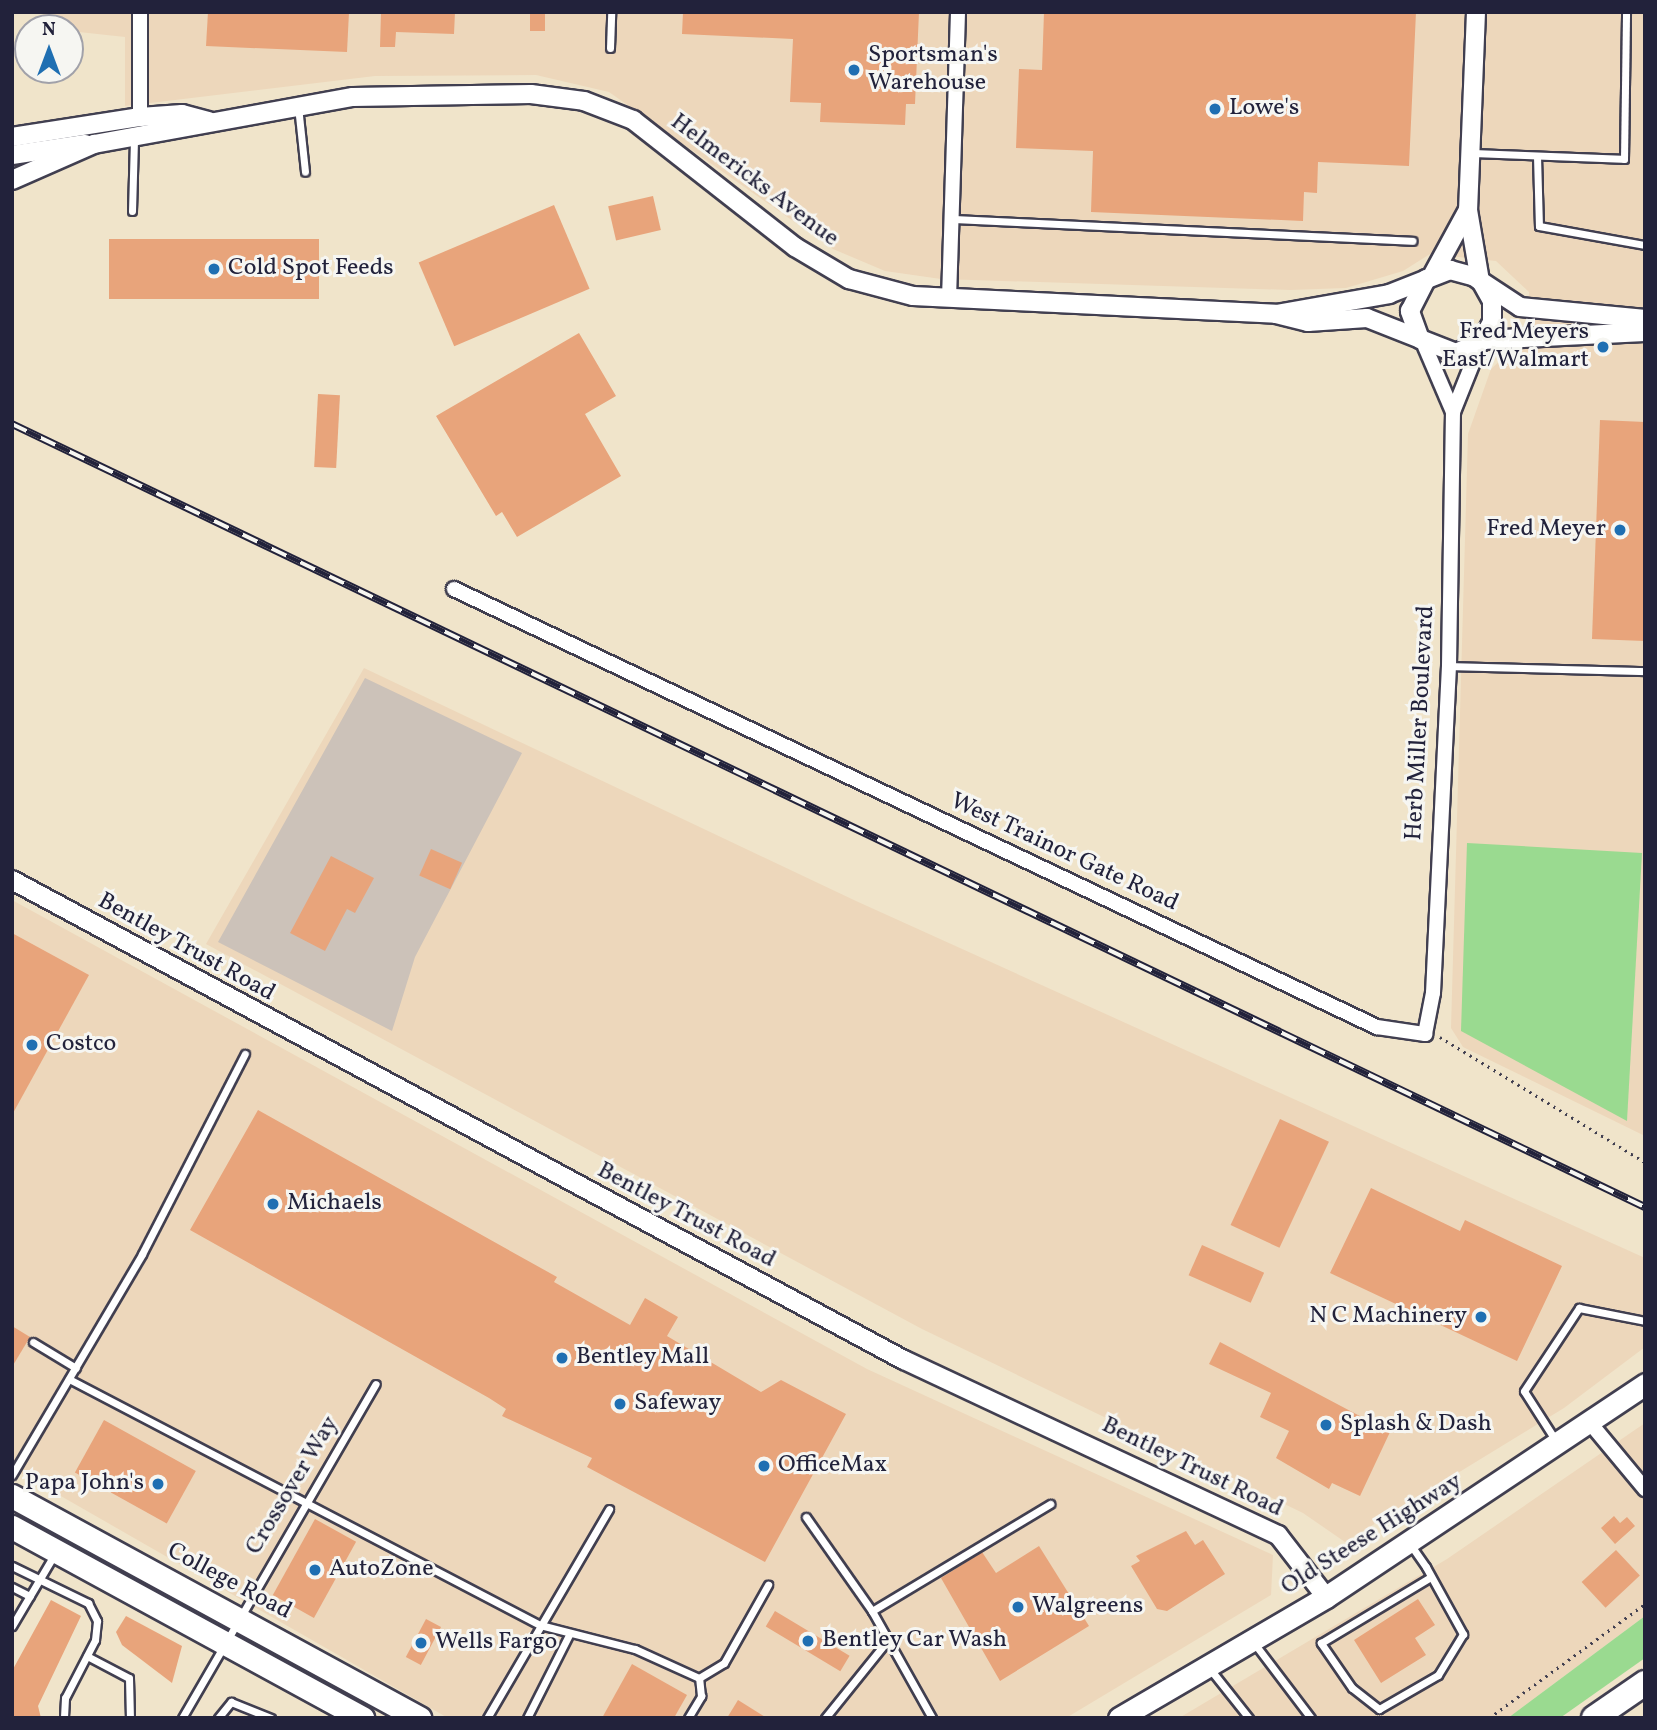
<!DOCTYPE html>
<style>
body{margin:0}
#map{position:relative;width:1657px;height:1730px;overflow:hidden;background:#f0e4ca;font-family:Vollkorn,serif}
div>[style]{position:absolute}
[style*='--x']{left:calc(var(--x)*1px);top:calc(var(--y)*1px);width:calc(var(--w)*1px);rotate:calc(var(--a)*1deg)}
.built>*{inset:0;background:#edd7bb}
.industrial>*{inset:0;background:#ccc2b9}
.green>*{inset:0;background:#9ada90}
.building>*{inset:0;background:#e8a47b;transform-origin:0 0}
.path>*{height:2.5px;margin-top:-1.25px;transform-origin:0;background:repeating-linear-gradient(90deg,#413f50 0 2px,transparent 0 7px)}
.roads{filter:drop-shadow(2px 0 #413f50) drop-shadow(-2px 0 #413f50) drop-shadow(0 2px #413f50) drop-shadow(0 -2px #413f50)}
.service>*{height:7px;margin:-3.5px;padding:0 3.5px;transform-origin:3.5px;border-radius:3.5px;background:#fff}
.minor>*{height:14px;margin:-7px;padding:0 7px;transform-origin:7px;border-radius:7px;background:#fff}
.tertiary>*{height:18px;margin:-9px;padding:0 9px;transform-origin:9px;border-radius:9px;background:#fff}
.secondary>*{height:21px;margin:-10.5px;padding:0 10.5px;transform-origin:10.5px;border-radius:10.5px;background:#fff}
.primary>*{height:23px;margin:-11.5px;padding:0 11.5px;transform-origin:11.5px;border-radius:11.5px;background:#fff}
.trunk>*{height:24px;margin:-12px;padding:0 12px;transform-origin:12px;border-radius:12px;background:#fff}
.rail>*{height:8px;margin-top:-4px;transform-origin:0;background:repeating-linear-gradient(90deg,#f6f6f2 0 16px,#22223b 0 32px);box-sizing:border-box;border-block:2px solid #22223b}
.dots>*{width:19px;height:19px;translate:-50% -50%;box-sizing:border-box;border:4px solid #f6f6f2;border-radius:50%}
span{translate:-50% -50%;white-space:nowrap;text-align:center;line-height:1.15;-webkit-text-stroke:6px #f6f6f2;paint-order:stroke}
.poi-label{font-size:24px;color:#22223b}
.left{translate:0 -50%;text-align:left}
.right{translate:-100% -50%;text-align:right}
.street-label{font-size:24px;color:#22223b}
.frame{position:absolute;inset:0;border:14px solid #22223b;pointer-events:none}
.north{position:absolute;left:14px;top:14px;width:70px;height:70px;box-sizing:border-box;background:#f6f6f2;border:2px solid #a1a1a9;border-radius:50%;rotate:0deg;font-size:19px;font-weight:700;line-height:28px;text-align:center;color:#22223b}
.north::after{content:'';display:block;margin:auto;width:24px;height:32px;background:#1f6fb2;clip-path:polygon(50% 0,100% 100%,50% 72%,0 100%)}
</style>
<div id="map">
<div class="built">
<div style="clip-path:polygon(43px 12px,1645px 12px,1645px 1136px,1463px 1047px,1451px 1028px,1468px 434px,1491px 369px,1527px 336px,1529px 292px,1496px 261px,1430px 254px,1403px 271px,1346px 288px,1290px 290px,941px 279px,885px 271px,833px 249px,609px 92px,536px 75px,375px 76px,125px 106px,125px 37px,42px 28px)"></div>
<div style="clip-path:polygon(364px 668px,856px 901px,1645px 1258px,1645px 1347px,1564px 1408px,1345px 1542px,1303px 1513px,922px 1329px,206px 944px)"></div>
<div style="clip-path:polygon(12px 900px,867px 1369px,1273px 1555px,1271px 1595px,1066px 1718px,448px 1718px,12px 1468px)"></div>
<div style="clip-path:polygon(1645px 1423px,1645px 1616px,1508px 1718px,1179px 1718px,1447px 1559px)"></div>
</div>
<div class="industrial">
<div style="clip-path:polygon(365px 678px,522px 753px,415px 957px,392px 1031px,218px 942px)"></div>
</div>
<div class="green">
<div style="clip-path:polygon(1467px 843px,1642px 853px,1627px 1121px,1461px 1031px)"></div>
<div style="clip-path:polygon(1645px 1616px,1645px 1658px,1560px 1718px,1508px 1718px)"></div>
</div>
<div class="building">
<div style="clip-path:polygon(208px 12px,349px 12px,347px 52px,206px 46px)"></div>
<div style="clip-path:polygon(381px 12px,455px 12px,454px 34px,396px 32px,395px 47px,380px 47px)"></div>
<div style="left:530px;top:12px;width:15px;height:19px"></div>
<div style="clip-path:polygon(683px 12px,919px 12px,915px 104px,906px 104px,905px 125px,820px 122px,821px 103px,790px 102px,793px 39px,682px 34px)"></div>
<div style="clip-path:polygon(1044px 12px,1416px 12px,1409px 166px,1318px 162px,1317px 193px,1304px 192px,1303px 221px,1091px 212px,1093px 151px,1016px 148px,1019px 69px,1042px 70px)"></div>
<div style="left:653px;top:196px;width:35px;height:46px;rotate:77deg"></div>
<div style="left:554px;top:205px;width:91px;height:147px;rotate:67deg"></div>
<div style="left:109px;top:239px;width:210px;height:60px"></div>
<div style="clip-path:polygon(579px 333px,616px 396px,585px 414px,621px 476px,517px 537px,502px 512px,496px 516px,436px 416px)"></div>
<div style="left:318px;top:394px;width:22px;height:73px;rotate:3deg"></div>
<div style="clip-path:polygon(1600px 420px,1645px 422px,1645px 641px,1592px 639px)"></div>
<div style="left:431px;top:849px;width:34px;height:29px;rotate:24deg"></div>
<div style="clip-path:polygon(331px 856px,374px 878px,355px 913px,347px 909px,325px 951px,290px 933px)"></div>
<div style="clip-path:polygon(12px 933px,89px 975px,12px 1115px)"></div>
<div style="clip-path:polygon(258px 1110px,557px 1277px,554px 1282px,630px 1325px,645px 1298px,678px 1317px,667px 1336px,761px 1392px,781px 1380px,846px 1414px,765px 1562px,587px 1467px,592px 1458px,502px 1416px,506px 1409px,489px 1398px,190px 1230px)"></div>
<div style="left:1280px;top:1119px;width:54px;height:117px;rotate:25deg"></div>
<div style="clip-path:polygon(1371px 1188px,1460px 1231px,1465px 1220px,1562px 1266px,1517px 1361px,1330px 1273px)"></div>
<div style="left:1202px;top:1245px;width:68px;height:33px;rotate:24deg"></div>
<div style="clip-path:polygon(12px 1326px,30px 1337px,12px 1367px)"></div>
<div style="clip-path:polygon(1220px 1342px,1390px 1432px,1360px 1496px,1332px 1483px,1329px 1489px,1276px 1458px,1289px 1431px,1260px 1417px,1271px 1393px,1209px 1364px)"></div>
<div style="left:104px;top:1420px;width:105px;height:60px;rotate:29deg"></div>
<div style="clip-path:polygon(1614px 1516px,1620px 1523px,1627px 1517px,1635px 1526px,1615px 1544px,1601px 1528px)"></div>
<div style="left:315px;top:1519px;width:47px;height:87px;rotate:29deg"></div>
<div style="clip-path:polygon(1186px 1531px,1195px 1545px,1203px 1540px,1225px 1574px,1167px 1611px,1157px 1609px,1131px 1566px,1140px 1561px,1136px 1556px)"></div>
<div style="clip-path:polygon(1039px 1546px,1089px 1626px,1000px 1681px,941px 1578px,982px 1552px,996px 1573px)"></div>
<div style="left:1616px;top:1550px;width:35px;height:47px;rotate:47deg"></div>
<div style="clip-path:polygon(1418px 1599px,1435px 1625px,1415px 1638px,1426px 1655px,1381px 1683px,1354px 1640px)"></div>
<div style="clip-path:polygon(51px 1600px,81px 1616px,38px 1706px,41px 1718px,12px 1718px,12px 1671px)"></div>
<div style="left:775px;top:1611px;width:87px;height:18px;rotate:31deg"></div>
<div style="clip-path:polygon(126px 1616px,182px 1646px,172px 1683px,122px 1645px,116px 1632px)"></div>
<div style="left:426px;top:1619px;width:17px;height:43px;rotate:28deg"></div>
<div style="clip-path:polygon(632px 1664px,687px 1695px,674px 1718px,602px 1718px)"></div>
<div style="clip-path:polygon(738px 1700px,767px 1718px,727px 1718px)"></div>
</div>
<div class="path">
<div style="--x:1440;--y:1037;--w:240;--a:31.4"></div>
<div style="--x:1489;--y:1718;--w:193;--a:-36.2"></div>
</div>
<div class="roads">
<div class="service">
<div style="--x:610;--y:48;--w:36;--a:-88"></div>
<div style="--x:298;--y:106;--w:66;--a:83.9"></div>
<div style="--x:1470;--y:153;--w:154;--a:2.2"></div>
<div style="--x:1624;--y:159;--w:147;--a:-89.2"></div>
<div style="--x:1537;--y:156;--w:70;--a:88.4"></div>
<div style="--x:1539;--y:226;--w:108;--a:10.2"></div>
<div style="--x:132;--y:211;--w:72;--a:-88.4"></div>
<div style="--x:952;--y:219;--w:461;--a:2.7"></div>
<div style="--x:1450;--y:666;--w:195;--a:1.5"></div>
<div style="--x:33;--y:1342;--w:50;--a:31.2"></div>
<div style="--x:69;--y:1379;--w:531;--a:27.58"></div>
<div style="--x:540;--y:1625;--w:98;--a:14.2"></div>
<div style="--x:635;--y:1649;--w:70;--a:24.4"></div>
<div style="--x:699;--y:1678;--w:29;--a:-31"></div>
<div style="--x:724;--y:1663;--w:90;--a:-60.6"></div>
<div style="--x:1556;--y:1441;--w:59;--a:-122.6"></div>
<div style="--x:1524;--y:1391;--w:100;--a:-56.5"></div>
<div style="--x:1579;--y:1308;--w:67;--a:11.1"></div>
<div style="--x:12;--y:1475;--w:256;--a:-59.5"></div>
<div style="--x:142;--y:1254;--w:225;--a:-62.8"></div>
<div style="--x:806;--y:1517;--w:115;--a:54.9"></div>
<div style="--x:872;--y:1611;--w:123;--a:60.7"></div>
<div style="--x:1410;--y:1544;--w:28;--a:55"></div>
<div style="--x:1426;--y:1567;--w:77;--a:61.1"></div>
<div style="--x:1463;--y:1634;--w:48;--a:121.4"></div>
<div style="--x:1438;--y:1675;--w:68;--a:150"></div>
<div style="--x:1379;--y:1709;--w:34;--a:-142"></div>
<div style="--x:1352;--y:1688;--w:55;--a:-124.6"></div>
<div style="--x:1321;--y:1643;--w:128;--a:-31"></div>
<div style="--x:12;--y:1566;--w:85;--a:26"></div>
<div style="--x:88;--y:1603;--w:20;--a:63"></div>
<div style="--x:97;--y:1621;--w:19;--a:96"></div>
<div style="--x:95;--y:1640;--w:65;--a:117.3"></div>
<div style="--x:65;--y:1698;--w:20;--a:93"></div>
<div style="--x:12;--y:1587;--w:20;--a:27"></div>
<div style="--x:872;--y:1611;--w:208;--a:-31"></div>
<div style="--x:12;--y:1626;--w:82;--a:-59.4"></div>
<div style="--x:1254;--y:1643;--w:94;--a:52.8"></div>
<div style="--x:87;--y:1656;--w:47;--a:27.6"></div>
<div style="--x:129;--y:1678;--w:40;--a:88.6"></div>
<div style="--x:1210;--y:1669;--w:63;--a:51.5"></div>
<div style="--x:182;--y:1718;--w:386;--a:-59.9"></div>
<div style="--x:218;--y:1718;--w:21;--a:-51"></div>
<div style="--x:231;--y:1702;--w:43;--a:21.8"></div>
<div style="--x:487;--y:1718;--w:242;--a:-59.7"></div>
<div style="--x:527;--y:1718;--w:93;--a:-63.2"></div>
<div style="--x:688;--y:1718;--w:26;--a:-59"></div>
<div style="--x:701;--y:1696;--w:18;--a:-96"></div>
<div style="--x:825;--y:1718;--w:100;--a:-51.1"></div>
</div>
<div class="minor">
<div style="--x:140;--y:12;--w:105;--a:90"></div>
<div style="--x:949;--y:299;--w:287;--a:-88.2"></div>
<div style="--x:1423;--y:342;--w:76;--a:66.8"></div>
<div style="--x:454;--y:589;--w:1022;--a:25.39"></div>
<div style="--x:1377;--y:1027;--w:49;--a:8.3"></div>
<div style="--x:1425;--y:1034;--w:42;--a:-79"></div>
<div style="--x:1433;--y:993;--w:327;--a:-87.2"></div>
<div style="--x:1449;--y:666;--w:254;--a:-89.1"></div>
<div style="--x:1453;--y:412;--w:75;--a:-68.2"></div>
<div style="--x:1591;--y:1424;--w:85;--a:50.3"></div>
</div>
<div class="tertiary">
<div style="--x:1476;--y:12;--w:198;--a:92.3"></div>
<div style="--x:1468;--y:210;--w:72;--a:80.4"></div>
<div style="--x:12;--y:137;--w:130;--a:-8.9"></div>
<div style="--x:140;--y:117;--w:42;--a:-4.1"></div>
<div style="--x:182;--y:114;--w:28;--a:15"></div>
<div style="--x:12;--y:155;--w:74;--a:-8.6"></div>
<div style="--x:12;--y:180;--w:90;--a:-23.7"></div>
<div style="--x:94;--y:144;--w:263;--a:-10.3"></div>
<div style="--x:353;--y:97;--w:178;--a:-1"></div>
<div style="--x:531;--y:94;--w:53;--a:7.5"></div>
<div style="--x:584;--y:101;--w:53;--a:21.2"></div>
<div style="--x:633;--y:120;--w:206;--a:38.1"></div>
<div style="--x:795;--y:247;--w:63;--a:30.7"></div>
<div style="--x:849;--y:279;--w:66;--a:14.9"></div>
<div style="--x:913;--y:296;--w:363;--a:2.8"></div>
<div style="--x:1276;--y:314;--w:33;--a:14"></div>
<div style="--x:1308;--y:322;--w:59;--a:-3.9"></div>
<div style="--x:1367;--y:318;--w:96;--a:21.5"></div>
<div style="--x:1456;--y:353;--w:27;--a:-24"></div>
<div style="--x:1481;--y:342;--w:23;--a:-61"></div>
<div style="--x:1492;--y:322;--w:21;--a:-90"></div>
<div style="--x:1492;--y:301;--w:21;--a:-119"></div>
<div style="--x:1432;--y:276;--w:75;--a:-61.4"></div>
<div style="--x:1276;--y:314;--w:115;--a:-10"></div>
<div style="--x:1389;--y:294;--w:66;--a:-21.5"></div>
<div style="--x:1450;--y:270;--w:24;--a:15"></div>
<div style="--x:1473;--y:276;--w:56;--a:33.4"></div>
<div style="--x:1520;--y:307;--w:126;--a:5.5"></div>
<div style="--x:1420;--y:339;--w:30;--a:-110"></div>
<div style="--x:1410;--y:311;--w:36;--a:-63"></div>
<div style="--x:1483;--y:340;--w:162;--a:-2.8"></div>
<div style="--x:12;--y:880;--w:1013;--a:28.29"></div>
<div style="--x:904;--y:1360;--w:413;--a:25.1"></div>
<div style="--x:1278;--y:1535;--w:78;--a:52.3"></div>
</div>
<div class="secondary">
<div style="--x:1119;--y:1718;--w:240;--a:-30.3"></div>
<div style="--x:1326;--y:1597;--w:384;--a:-33.7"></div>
</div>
<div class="primary">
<div style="--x:12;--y:1496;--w:464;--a:28.6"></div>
<div style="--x:12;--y:1527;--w:399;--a:28.6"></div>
</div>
<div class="trunk">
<div style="--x:1594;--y:1718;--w:62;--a:-34.5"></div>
</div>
</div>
<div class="rail">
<div style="--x:12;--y:424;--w:1811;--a:25.62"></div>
</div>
<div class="dots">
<div style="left:854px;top:70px;background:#1f6fb2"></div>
<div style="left:1215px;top:109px;background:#1f6fb2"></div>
<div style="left:214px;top:269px;background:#1f6fb2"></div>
<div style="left:1603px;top:347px;background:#1f6fb2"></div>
<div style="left:1620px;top:530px;background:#1f6fb2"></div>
<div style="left:32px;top:1045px;background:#1f6fb2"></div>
<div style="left:273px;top:1204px;background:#1f6fb2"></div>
<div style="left:1481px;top:1317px;background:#1f6fb2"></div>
<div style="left:562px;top:1358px;background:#1f6fb2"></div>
<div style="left:620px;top:1404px;background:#1f6fb2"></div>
<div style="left:1326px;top:1425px;background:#1f6fb2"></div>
<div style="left:764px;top:1466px;background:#1f6fb2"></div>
<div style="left:158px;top:1484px;background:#1f6fb2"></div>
<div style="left:315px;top:1570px;background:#1f6fb2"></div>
<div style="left:1018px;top:1607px;background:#1f6fb2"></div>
<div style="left:808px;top:1641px;background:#1f6fb2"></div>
<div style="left:421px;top:1643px;background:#1f6fb2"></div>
</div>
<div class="poi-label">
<span class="left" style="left:868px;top:70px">Sportsman's<br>Warehouse</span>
<span class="left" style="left:1229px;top:109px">Lowe's</span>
<span class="left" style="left:228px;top:269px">Cold Spot Feeds</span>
<span class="right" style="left:1589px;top:347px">Fred Meyers<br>East/Walmart</span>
<span class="right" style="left:1606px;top:530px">Fred Meyer</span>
<span class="left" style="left:46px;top:1045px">Costco</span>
<span class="left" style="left:287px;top:1204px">Michaels</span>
<span class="right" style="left:1467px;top:1317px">N C Machinery</span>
<span class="left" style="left:576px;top:1358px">Bentley Mall</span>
<span class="left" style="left:634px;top:1404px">Safeway</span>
<span class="left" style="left:1340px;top:1425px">Splash &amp; Dash</span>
<span class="left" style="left:778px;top:1466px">OfficeMax</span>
<span class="right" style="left:144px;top:1484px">Papa John's</span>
<span class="left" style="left:329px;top:1570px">AutoZone</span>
<span class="left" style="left:1032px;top:1607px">Walgreens</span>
<span class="left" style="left:822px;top:1641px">Bentley Car Wash</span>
<span class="left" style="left:435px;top:1643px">Wells Fargo</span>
</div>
<div class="street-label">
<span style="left:754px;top:181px;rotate:37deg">Helmericks Avenue</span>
<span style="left:1421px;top:723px;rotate:-87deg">Herb Miller Boulevard</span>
<span style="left:1064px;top:853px;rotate:25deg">West Trainor Gate Road</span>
<span style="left:186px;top:948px;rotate:29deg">Bentley Trust Road</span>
<span style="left:686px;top:1216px;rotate:28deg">Bentley Trust Road</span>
<span style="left:1192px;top:1468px;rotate:26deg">Bentley Trust Road</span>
<span style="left:293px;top:1486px;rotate:-59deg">Crossover Way</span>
<span style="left:1372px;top:1535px;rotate:-32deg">Old Steese Highway</span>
<span style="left:229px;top:1582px;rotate:28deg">College Road</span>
</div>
<div class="frame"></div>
<div class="north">N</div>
</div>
